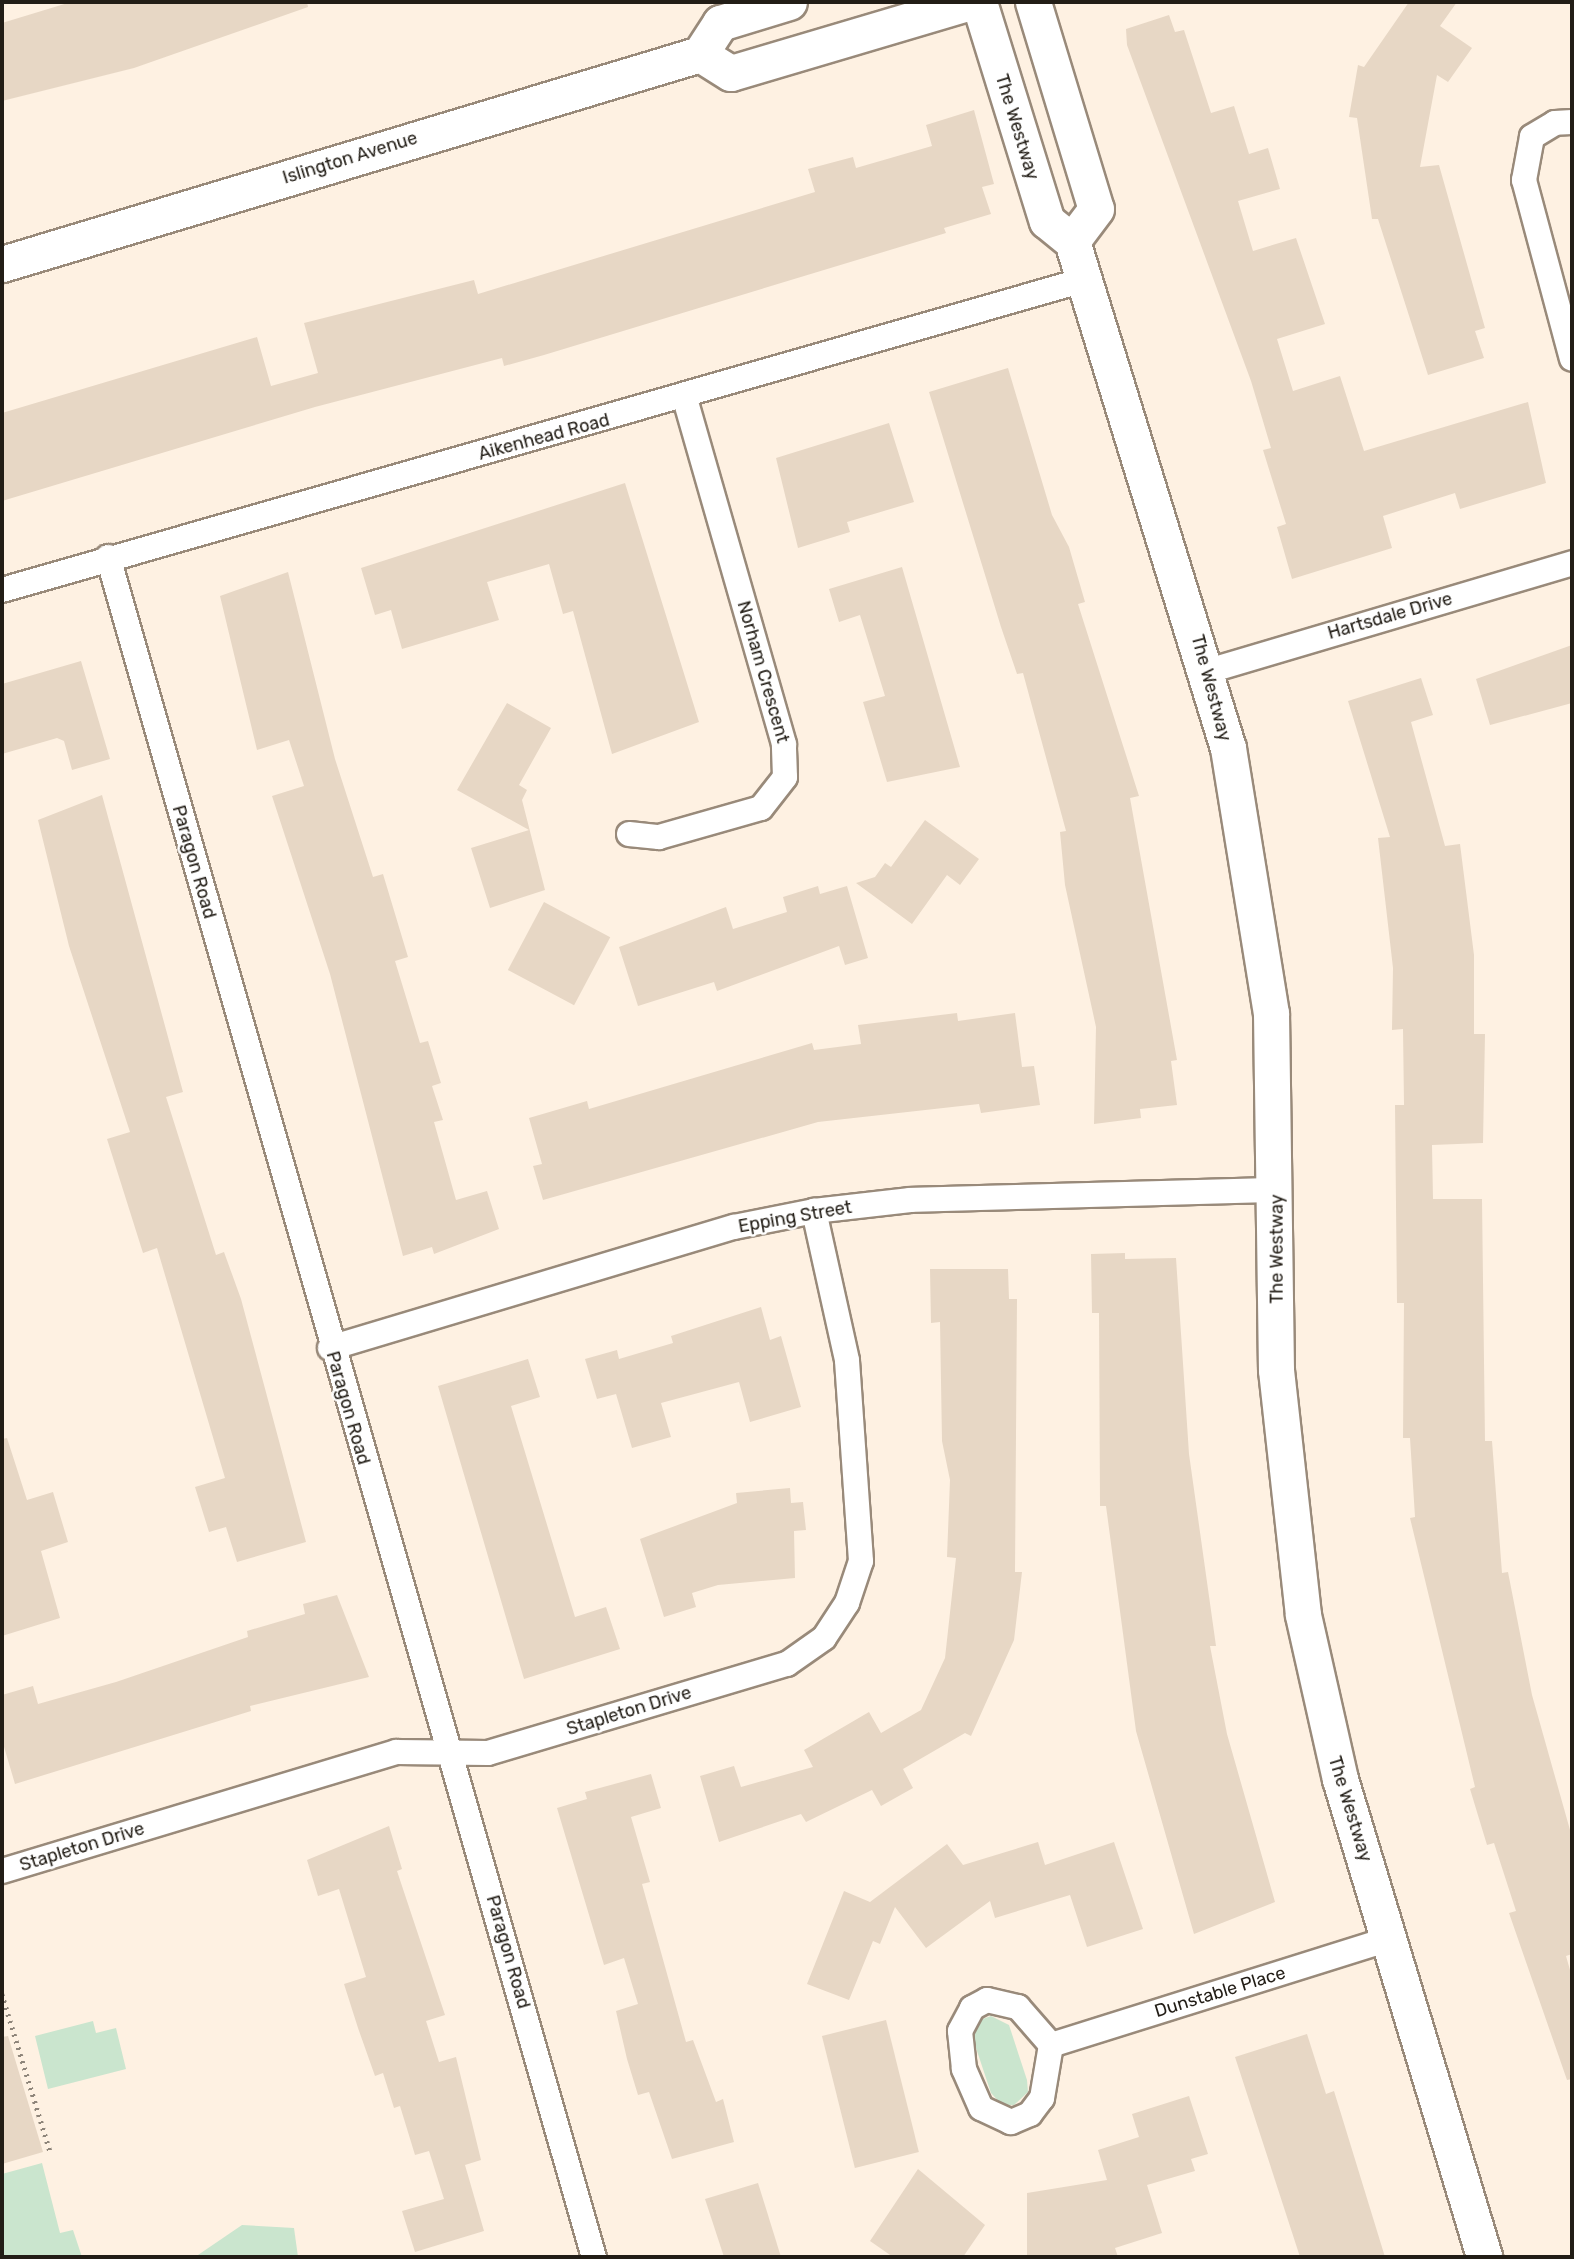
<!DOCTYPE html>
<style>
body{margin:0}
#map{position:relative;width:1574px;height:2259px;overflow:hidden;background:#fef1e2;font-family:Rubik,sans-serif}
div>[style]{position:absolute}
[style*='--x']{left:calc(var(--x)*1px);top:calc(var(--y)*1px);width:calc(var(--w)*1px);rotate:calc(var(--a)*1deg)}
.green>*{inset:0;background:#cae5ce}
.building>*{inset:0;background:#e7d7c5;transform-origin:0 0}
.path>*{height:4.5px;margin-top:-2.25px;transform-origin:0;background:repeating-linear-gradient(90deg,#8e857a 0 2px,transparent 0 7px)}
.roads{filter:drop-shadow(2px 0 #998a7a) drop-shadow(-2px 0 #998a7a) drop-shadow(0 2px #998a7a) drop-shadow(0 -2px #998a7a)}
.minor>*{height:24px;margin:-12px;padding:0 12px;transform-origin:12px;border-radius:12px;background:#fff}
.secondary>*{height:35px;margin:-17.5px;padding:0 17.5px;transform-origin:17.5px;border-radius:17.5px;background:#fff}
span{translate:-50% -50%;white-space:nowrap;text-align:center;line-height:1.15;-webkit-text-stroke:5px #fff;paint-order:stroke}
.street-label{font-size:18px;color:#221d16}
.frame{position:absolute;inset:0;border:4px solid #221d16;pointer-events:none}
</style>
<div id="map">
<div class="green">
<div style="clip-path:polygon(991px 2016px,1009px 2025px,1027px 2080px,1028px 2092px,1014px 2105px,1003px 2106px,991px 2093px,973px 2039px,980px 2020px)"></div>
<div style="clip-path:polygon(93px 2021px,96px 2033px,116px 2028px,126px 2069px,48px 2089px,35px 2036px)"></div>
<div style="clip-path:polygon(42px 2163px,60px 2233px,73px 2230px,82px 2257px,2px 2257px,2px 2174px)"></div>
<div style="clip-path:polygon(242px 2225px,294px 2228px,298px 2257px,195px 2257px)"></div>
</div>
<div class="building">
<div style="clip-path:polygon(71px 2px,307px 2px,308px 7px,134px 68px,2px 101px,2px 23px)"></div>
<div style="clip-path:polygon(1409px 2px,1457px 2px,1440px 26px,1472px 48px,1448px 82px,1437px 75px,1420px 167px,1439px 165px,1485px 328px,1475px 331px,1484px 358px,1428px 375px,1378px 219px,1372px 219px,1357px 118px,1349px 117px,1358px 65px,1364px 67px)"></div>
<div style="clip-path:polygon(1169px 15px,1175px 32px,1184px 30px,1211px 113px,1234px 106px,1249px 154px,1268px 148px,1280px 189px,1238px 201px,1253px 251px,1296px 238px,1325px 324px,1277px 339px,1293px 391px,1340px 376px,1364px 451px,1528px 402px,1546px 483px,1460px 509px,1455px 493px,1383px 516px,1392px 548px,1292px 579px,1277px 527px,1286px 524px,1263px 450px,1271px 448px,1251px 381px,1127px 45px,1126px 29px)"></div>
<div style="clip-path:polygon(974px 110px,994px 184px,982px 187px,991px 214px,944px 228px,946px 233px,544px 355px,504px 366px,502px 358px,315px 407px,2px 501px,2px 413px,257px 337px,271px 386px,318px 373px,304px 323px,474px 280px,478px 294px,815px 192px,808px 169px,853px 157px,856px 168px,932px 146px,926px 125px)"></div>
<div style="clip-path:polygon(1008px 368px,1052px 515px,1069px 547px,1085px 602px,1078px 604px,1139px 796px,1130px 798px,1177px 1060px,1171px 1061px,1177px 1105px,1140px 1109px,1141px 1118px,1094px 1124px,1096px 1027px,1065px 885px,1060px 832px,1066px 831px,1023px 673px,1017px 674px,1001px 627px,929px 392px)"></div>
<div style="clip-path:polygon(889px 423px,914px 502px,847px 522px,850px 532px,798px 548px,776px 458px)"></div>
<div style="clip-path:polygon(625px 483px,699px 722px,612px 754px,573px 611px,563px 614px,549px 564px,487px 582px,499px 620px,402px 649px,391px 610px,375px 615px,361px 568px)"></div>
<div style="clip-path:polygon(902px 567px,960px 767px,887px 782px,863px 702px,885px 696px,860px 615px,839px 622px,829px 589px)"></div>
<div style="clip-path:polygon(288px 572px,335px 759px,373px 877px,383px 874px,408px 957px,395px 961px,420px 1043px,428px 1041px,441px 1083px,432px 1086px,443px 1120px,434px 1122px,456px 1200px,487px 1191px,499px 1229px,434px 1254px,432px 1247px,403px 1256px,330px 974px,272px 796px,304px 786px,289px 740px,257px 750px,220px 596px)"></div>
<div style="clip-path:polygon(1572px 645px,1572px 703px,1490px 725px,1476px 679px)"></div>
<div style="clip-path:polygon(81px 661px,110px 759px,72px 770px,64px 741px,57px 738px,2px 754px,2px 684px)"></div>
<div style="clip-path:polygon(1421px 678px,1433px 715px,1411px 722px,1445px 846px,1460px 844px,1474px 955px,1474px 1034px,1485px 1034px,1483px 1143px,1432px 1145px,1433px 1199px,1482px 1199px,1485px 1441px,1492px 1441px,1502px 1573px,1508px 1572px,1532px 1695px,1572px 1837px,1572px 1954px,1566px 1956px,1572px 1977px,1572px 2079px,1567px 2080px,1509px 1913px,1516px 1911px,1494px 1843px,1487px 1845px,1470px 1789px,1475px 1787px,1410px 1518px,1415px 1517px,1410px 1438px,1403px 1438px,1404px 1303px,1397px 1303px,1395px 1105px,1404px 1105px,1403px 1029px,1392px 1030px,1393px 968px,1378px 838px,1390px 837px,1348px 701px)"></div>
<div style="clip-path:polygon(507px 703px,551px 728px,519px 785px,527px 790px,522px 800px,545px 890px,490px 908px,471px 848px,529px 830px,457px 790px)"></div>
<div style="clip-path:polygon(102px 795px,183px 1092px,166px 1097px,216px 1255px,224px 1252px,241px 1299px,306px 1542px,237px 1562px,226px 1527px,209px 1532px,195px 1487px,225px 1478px,157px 1248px,143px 1253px,107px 1139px,130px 1132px,69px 946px,38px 820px)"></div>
<div style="clip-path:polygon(925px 820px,979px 859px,960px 885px,947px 875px,912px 924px,856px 883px,875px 877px,885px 863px,891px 867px)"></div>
<div style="clip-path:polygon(818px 886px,820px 894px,847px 886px,868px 958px,845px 965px,839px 946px,717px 991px,714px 982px,638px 1006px,619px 947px,726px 907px,733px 929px,787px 912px,783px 897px)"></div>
<div style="left:544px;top:902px;width:75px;height:77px;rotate:28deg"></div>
<div style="clip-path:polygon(957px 1013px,958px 1021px,1015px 1013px,1022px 1067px,1034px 1066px,1040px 1105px,981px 1113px,979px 1104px,818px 1122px,543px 1200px,533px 1166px,542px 1164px,529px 1118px,587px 1101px,589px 1109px,812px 1043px,814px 1050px,861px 1044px,858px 1025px)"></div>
<div style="clip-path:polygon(1125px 1253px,1125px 1259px,1176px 1258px,1189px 1454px,1216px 1646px,1210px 1646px,1227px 1734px,1275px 1902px,1194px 1934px,1136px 1731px,1106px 1506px,1100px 1506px,1099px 1313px,1092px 1313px,1091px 1254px)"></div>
<div style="clip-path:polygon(930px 1269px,1008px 1269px,1009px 1299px,1017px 1299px,1015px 1572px,1022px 1572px,1014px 1640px,971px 1736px,965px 1733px,903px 1769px,913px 1788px,881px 1806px,872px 1790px,806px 1822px,801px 1814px,719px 1842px,700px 1776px,734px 1766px,741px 1787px,813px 1767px,804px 1750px,869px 1712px,881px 1733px,921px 1710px,945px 1658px,956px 1558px,947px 1557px,950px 1480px,942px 1441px,940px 1322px,931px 1323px)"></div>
<div style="clip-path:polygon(761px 1307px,770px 1340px,781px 1336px,801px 1407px,750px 1422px,739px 1382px,661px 1403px,671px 1437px,632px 1448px,616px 1394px,597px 1399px,585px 1359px,617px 1350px,619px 1359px,673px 1343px,671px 1336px)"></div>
<div style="clip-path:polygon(528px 1359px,540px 1397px,511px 1406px,575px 1617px,606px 1607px,620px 1649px,524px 1679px,438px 1386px)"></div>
<div style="clip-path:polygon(7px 1438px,27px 1500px,53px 1492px,68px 1542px,41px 1551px,60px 1618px,2px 1636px,2px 1439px)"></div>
<div style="clip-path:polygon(790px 1488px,791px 1503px,803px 1502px,806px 1530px,794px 1531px,795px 1578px,718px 1585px,692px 1593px,696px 1607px,664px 1617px,640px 1539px,737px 1503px,736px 1493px)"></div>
<div style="clip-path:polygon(337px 1595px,369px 1677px,250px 1706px,251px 1711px,15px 1784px,2px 1740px,2px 1695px,33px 1686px,38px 1704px,116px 1682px,248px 1637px,247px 1631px,305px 1614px,303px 1604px)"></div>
<div style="clip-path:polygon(651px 1774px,661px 1808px,631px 1817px,650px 1882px,642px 1884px,686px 2042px,693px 2040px,716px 2102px,723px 2099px,734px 2142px,672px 2159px,649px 2092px,638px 2095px,627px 2059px,616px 2011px,638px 2004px,624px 1958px,604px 1965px,557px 1808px,587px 1799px,585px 1792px)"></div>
<div style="clip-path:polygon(389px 1826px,402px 1869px,397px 1871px,445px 2015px,426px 2021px,439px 2062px,456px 2057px,481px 2160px,465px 2165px,484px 2231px,415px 2252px,402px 2211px,444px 2199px,429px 2151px,415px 2155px,400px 2106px,394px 2108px,383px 2073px,375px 2076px,358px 2028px,344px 1984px,366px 1977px,339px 1889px,318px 1896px,307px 1860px)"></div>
<div style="clip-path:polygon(1038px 1842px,1045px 1865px,1114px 1842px,1143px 1929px,1087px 1947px,1070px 1895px,995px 1918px,990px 1901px,926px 1948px,895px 1907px,880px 1944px,873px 1941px,849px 2000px,807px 1984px,844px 1891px,870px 1902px,947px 1844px,963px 1865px)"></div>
<div style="left:886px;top:2020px;width:136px;height:66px;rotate:76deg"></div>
<div style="clip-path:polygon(1307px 2034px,1326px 2094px,1334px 2091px,1385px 2257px,1300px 2257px,1235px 2057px)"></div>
<div style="clip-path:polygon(8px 2036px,43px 2152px,2px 2164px,2px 2037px)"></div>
<div style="clip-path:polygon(1189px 2096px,1208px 2154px,1191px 2159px,1195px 2171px,1147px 2185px,1162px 2233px,1115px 2248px,1118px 2257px,1027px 2257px,1027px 2193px,1107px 2180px,1098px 2150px,1139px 2137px,1132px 2114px)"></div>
<div style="clip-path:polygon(918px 2169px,985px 2225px,963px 2257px,893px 2257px,870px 2241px)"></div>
<div style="clip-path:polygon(758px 2183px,781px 2257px,724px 2257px,705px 2199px)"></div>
</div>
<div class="path">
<div style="--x:2;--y:1994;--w:167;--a:73"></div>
</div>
<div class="roads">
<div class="minor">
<div style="--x:1572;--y:122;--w:17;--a:177"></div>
<div style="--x:1555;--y:123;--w:27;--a:149"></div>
<div style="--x:1532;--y:137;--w:44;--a:100.5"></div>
<div style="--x:1524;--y:180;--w:185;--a:75"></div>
<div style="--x:108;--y:557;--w:1768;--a:74.05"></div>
<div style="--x:2;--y:590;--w:1126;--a:-15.99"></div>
<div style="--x:1208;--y:671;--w:380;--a:-16.5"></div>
<div style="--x:629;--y:834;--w:30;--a:6"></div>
<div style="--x:659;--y:837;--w:106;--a:-15.9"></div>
<div style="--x:761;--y:808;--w:39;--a:-52"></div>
<div style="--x:785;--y:777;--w:33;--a:-92"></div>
<div style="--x:784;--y:744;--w:359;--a:-106"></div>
<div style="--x:330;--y:1348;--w:422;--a:-16.7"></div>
<div style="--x:734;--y:1227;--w:82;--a:-11.3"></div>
<div style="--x:814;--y:1211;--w:97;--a:-6.5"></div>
<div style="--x:910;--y:1200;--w:367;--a:-1.6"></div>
<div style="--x:2;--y:1871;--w:412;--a:-16.8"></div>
<div style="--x:396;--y:1752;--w:92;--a:0.6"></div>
<div style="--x:488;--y:1753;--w:312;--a:-16.6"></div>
<div style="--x:787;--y:1664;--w:45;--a:-35.1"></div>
<div style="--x:824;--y:1638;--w:42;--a:-56.7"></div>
<div style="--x:847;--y:1603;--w:44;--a:-71.6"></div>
<div style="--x:861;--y:1561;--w:201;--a:-94"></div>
<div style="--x:847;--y:1360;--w:153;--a:-102.5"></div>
<div style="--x:1051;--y:2045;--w:54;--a:99.6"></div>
<div style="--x:1042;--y:2098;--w:20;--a:127"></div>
<div style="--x:1030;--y:2114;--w:21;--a:157"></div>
<div style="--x:1011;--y:2122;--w:33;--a:-155"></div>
<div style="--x:981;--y:2108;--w:43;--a:-113.6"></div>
<div style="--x:964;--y:2069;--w:38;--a:-96"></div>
<div style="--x:960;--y:2031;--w:26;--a:-62"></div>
<div style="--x:972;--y:2008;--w:17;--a:-28"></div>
<div style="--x:987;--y:2000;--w:32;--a:13"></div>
<div style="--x:1018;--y:2007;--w:50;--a:49"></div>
<div style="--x:1051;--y:2045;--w:354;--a:-17.4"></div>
</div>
<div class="secondary">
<div style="--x:979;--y:2;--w:229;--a:72.8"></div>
<div style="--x:1047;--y:221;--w:32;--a:39"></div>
<div style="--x:1072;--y:241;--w:530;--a:72.9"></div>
<div style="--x:1228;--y:748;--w:268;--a:80.8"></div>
<div style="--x:1271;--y:1013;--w:357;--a:89.2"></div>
<div style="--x:1276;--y:1370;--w:246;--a:83.7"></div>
<div style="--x:1303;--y:1615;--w:168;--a:77.3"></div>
<div style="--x:1340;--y:1779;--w:499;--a:73.2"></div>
<div style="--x:1033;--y:2;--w:216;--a:73.1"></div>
<div style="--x:1096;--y:209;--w:40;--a:127"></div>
<div style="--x:700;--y:54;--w:36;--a:32"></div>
<div style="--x:731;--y:73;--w:249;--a:-16.5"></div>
<div style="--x:2;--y:264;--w:729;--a:-16.74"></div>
<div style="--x:700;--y:54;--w:37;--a:-57"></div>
<div style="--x:720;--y:23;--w:72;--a:-16.9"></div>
</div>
</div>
<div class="street-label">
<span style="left:1017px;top:127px;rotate:73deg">The Westway</span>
<span style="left:350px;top:158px;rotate:-17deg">Islington Avenue</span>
<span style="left:544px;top:437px;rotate:-15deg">Aikenhead Road</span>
<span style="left:1390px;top:616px;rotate:-16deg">Hartsdale Drive</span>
<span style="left:763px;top:672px;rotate:74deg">Norham Crescent</span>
<span style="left:1211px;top:688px;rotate:75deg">The Westway</span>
<span style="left:194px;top:862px;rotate:74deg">Paragon Road</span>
<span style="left:795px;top:1217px;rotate:-10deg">Epping Street</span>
<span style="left:1277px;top:1249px;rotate:-90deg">The Westway</span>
<span style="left:348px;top:1408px;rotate:74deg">Paragon Road</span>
<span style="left:629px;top:1711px;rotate:-17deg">Stapleton Drive</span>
<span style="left:1350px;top:1809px;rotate:73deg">The Westway</span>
<span style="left:82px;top:1847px;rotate:-17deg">Stapleton Drive</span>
<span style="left:508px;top:1952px;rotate:74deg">Paragon Road</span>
<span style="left:1220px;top:1992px;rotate:-17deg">Dunstable Place</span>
</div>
<div class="frame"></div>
</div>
